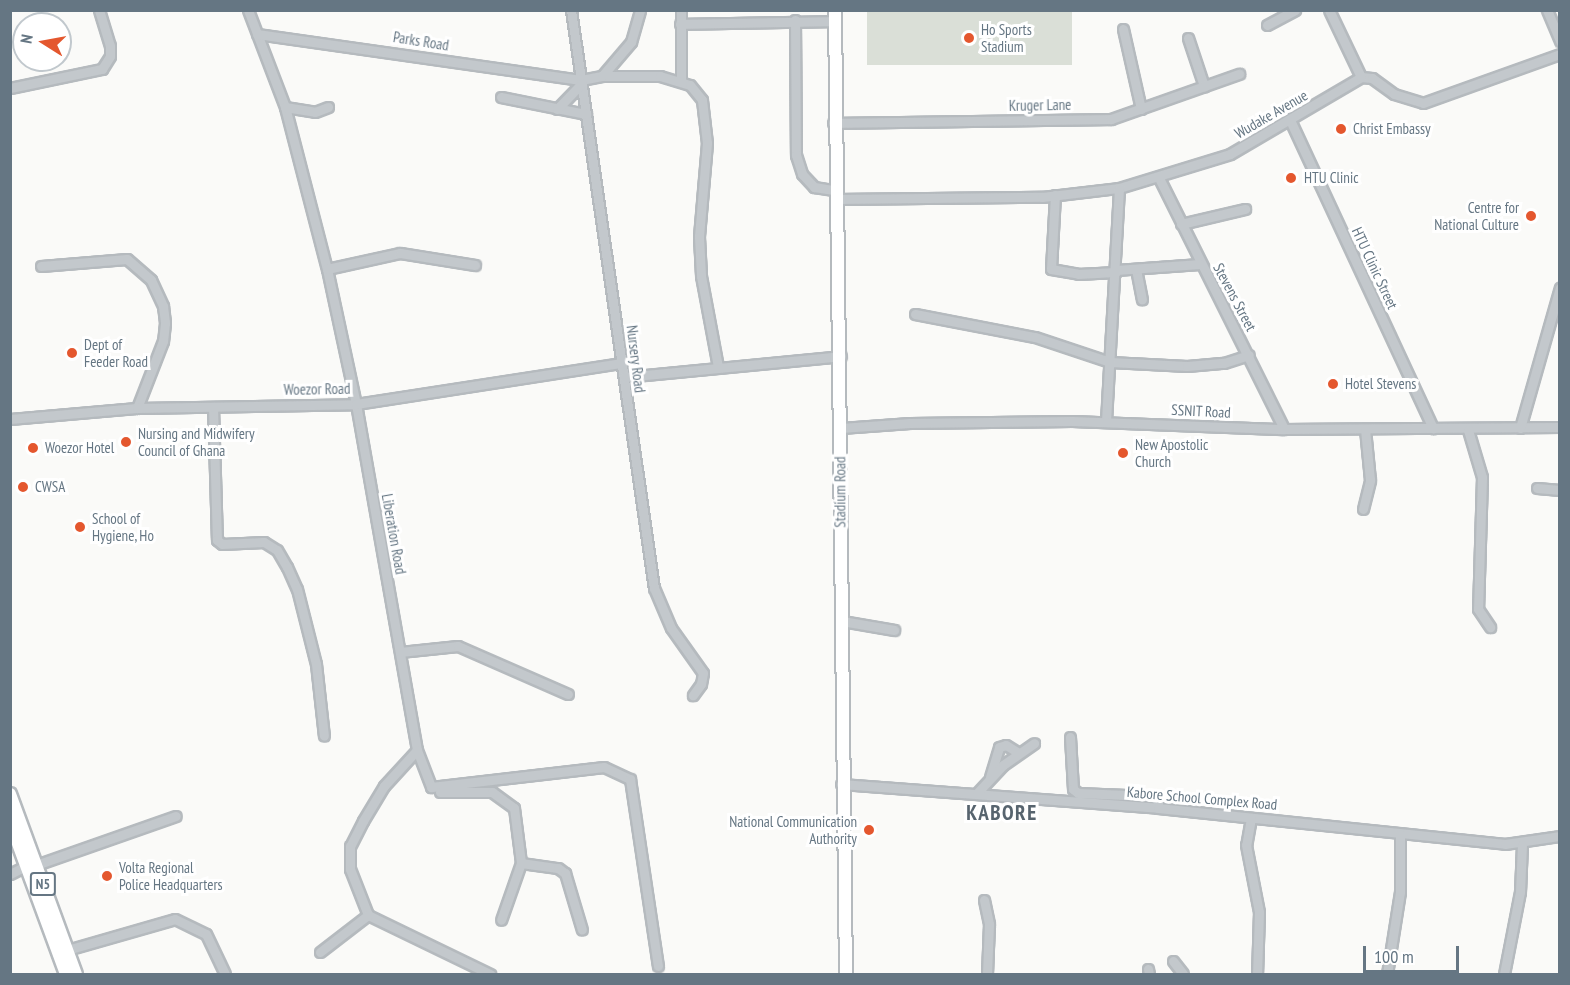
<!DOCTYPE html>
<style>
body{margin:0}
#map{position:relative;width:1570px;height:985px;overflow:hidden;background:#fafaf8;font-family:"PT Sans Narrow",sans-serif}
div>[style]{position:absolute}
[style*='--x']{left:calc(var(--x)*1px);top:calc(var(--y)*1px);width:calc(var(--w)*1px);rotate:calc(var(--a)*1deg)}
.green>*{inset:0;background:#dadfd7;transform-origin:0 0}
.roads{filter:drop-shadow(2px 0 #b5babe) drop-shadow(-2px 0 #b5babe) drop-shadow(0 2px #b5babe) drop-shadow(0 -2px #b5babe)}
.minor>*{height:9px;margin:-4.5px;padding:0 4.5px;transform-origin:4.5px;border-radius:4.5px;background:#c3c8cc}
.major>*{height:12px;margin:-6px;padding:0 6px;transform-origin:6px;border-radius:6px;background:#fff}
.dots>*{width:16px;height:16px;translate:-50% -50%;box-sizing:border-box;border:3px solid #fff;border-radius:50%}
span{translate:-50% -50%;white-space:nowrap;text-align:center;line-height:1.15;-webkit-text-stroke:6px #fff;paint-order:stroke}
.shield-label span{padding:2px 4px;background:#fff;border:2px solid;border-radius:4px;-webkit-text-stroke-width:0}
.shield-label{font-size:14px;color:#657683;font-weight:700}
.poi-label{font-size:15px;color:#657683}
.left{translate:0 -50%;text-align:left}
.right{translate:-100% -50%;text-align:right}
.street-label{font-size:15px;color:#657683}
.district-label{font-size:21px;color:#57646e;font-weight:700;letter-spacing:1.5px}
.frame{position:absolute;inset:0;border:12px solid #657683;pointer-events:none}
.north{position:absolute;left:12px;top:12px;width:60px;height:60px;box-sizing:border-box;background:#fff;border:2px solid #c1c8cd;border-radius:50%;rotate:281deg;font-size:16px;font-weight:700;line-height:24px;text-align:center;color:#657683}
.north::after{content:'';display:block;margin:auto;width:21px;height:27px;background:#e4572e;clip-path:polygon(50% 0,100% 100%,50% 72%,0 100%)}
.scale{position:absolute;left:1363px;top:946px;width:96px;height:27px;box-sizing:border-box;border:3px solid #657683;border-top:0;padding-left:8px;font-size:18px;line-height:21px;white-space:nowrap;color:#657683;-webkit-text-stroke:4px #fff;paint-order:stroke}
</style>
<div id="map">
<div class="green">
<div style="left:867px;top:11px;width:205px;height:54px"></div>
</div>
<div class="roads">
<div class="minor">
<div style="--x:248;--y:10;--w:104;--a:69.1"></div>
<div style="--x:285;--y:107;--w:167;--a:75.5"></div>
<div style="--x:327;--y:269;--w:138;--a:77.9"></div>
<div style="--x:356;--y:404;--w:351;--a:80"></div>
<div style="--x:417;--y:750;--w:49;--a:132.5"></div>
<div style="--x:384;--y:786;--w:41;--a:121"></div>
<div style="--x:363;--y:821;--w:28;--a:117"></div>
<div style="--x:350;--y:846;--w:23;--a:90"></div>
<div style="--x:350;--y:869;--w:49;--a:68.6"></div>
<div style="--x:368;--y:915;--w:136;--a:25.8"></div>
<div style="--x:571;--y:10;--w:584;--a:81.83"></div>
<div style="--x:654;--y:588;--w:43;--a:67"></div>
<div style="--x:671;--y:628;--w:55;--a:54.6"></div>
<div style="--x:703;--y:673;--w:11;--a:100"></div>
<div style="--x:701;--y:684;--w:14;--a:126"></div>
<div style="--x:681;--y:10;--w:70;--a:90"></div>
<div style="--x:1547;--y:10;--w:34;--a:67"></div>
<div style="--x:795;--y:20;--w:135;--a:89.6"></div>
<div style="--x:796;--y:155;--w:20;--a:72"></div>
<div style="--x:802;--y:174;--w:18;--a:47"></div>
<div style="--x:814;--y:187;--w:20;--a:9"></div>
<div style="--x:680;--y:24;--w:155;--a:-1.1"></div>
<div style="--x:1267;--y:25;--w:32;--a:-28"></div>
<div style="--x:1123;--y:29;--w:82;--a:77.3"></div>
<div style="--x:257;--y:34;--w:327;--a:8.1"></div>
<div style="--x:581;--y:80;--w:21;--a:-11"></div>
<div style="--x:602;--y:76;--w:58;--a:0"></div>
<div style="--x:660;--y:76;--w:31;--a:17"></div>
<div style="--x:690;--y:85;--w:19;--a:51"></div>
<div style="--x:702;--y:100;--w:43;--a:83.4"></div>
<div style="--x:707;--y:143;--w:94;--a:94.9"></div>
<div style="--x:699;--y:237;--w:39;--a:87"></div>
<div style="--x:701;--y:276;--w:93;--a:79.4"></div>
<div style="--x:1188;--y:38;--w:51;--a:71.6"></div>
<div style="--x:602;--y:76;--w:45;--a:-49.5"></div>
<div style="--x:631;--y:42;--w:33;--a:-74"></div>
<div style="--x:1361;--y:77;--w:11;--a:5"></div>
<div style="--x:1372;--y:78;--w:27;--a:36"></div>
<div style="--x:1394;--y:94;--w:30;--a:17"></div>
<div style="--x:1423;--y:103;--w:145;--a:-19.7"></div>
<div style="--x:10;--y:88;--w:94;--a:-11.7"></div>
<div style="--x:102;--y:69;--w:15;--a:-58"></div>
<div style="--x:110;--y:56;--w:10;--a:-90"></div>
<div style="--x:110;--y:46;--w:38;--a:-107"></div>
<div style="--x:501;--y:97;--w:87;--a:11.3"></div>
<div style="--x:285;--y:107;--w:30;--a:9"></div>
<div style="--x:315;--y:112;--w:14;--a:-21"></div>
<div style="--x:557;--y:109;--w:36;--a:-46"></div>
<div style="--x:1290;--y:120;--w:340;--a:65.1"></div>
<div style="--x:833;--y:123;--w:278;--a:-0.8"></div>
<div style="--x:1111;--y:119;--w:136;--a:-19.4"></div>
<div style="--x:1159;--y:178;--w:280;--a:63.5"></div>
<div style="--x:1055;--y:195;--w:74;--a:93.1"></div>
<div style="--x:1051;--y:269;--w:27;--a:10"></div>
<div style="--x:1078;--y:274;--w:38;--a:-3"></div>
<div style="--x:835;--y:199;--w:207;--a:-0.6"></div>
<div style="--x:1042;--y:197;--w:78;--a:-6.7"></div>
<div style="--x:1119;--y:188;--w:116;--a:-17"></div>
<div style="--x:1230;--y:154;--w:152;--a:-30.4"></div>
<div style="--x:1361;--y:77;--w:74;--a:-115.5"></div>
<div style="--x:1181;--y:224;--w:66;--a:-13.2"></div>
<div style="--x:41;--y:266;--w:86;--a:-4.7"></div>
<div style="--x:127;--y:259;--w:32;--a:41"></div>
<div style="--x:151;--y:280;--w:29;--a:65"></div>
<div style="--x:163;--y:306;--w:17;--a:83"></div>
<div style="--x:165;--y:323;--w:18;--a:96"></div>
<div style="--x:163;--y:341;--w:72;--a:111.2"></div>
<div style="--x:327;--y:269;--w:75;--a:-12.4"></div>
<div style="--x:400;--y:253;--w:76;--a:9.1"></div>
<div style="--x:1136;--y:269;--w:31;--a:79"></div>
<div style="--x:1116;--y:270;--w:84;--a:-4.1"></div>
<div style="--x:915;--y:314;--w:122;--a:10.9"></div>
<div style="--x:1035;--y:337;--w:79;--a:18.4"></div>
<div style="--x:1110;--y:362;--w:77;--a:3"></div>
<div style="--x:1187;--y:366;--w:37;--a:-5"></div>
<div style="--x:1224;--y:363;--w:26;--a:-18"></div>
<div style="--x:624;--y:377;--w:218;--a:-5.5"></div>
<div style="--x:213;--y:407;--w:133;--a:88.3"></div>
<div style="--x:217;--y:540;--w:6;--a:39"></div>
<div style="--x:222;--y:544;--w:42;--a:-2.7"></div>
<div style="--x:264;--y:542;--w:15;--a:32"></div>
<div style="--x:277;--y:550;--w:20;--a:60"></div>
<div style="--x:287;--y:567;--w:24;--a:66"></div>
<div style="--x:297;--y:589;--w:77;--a:75.8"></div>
<div style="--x:316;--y:664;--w:72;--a:83.7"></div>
<div style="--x:10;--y:419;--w:127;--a:-5"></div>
<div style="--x:137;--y:408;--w:219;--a:-1"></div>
<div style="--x:356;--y:404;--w:269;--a:-8.8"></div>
<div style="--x:1106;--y:421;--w:233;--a:-86.8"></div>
<div style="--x:841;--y:428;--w:69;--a:-4.1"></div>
<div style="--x:910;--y:423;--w:162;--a:-0.7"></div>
<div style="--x:1072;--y:421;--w:212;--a:2.2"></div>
<div style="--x:1284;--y:429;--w:276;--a:-0.4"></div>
<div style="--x:1520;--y:428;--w:146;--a:-74.1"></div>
<div style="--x:1468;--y:430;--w:49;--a:73.4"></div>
<div style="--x:1482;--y:477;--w:132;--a:91.7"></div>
<div style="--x:1478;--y:609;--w:22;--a:56"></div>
<div style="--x:1537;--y:488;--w:23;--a:5"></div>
<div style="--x:1363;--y:509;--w:30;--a:-76"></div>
<div style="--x:1370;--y:480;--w:51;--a:-95.6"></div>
<div style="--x:842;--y:621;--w:53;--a:9.8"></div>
<div style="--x:400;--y:652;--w:58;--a:-5.9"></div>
<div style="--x:458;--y:646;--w:120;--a:23.6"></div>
<div style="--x:1070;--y:737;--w:52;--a:86.7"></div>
<div style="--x:1073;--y:789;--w:6;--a:39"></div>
<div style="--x:1078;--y:793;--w:73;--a:2.4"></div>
<div style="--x:1151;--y:796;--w:8;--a:30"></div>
<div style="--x:1158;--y:800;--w:8;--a:90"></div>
<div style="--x:417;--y:750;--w:40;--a:69"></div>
<div style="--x:431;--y:787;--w:174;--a:-6.6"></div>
<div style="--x:604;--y:767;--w:29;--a:25"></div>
<div style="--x:630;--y:779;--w:189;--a:81.5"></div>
<div style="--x:990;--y:777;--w:31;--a:-73"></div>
<div style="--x:999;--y:747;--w:7;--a:-16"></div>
<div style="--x:1006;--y:745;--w:15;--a:32"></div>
<div style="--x:841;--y:784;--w:318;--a:4.3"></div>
<div style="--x:1158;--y:808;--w:349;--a:5.9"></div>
<div style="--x:1505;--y:844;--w:56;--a:-8.3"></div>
<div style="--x:440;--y:792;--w:52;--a:0"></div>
<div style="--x:492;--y:792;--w:27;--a:36"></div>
<div style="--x:514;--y:808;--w:55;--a:82.7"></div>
<div style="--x:521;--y:863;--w:60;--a:109.3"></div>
<div style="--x:977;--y:793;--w:38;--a:-47"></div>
<div style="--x:1003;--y:765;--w:38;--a:-35"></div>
<div style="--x:1251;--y:818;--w:27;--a:100"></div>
<div style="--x:1246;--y:845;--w:68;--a:79"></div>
<div style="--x:1259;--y:912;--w:62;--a:91.8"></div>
<div style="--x:521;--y:863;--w:37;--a:8"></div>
<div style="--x:558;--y:868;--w:9;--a:36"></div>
<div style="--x:565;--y:873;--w:59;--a:73.4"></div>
<div style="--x:36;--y:865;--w:148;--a:-19.3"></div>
<div style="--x:10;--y:874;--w:18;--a:-27"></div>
<div style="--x:984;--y:900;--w:25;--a:78"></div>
<div style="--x:989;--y:924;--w:50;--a:92.3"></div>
<div style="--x:67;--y:950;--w:112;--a:-16"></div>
<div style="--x:175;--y:919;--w:34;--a:26"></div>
<div style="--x:206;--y:934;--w:44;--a:64.6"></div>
<div style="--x:320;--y:952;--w:61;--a:-37.6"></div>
<div style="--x:1173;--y:961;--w:16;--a:52"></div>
<div style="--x:1148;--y:969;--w:5;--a:79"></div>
<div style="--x:1387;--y:974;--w:83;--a:-81"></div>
<div style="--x:1400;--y:892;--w:58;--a:-90"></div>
<div style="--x:1504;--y:974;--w:84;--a:-79"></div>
<div style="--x:1520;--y:892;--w:47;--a:-87.6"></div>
</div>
<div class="major">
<div style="--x:835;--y:10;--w:964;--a:89.35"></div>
<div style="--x:10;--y:794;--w:192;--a:69.9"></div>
<div style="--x:10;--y:822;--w:162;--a:69.8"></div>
</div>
</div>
<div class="dots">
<div style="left:969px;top:38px;background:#e4572e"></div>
<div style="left:1341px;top:129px;background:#e4572e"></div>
<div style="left:1291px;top:178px;background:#e4572e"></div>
<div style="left:1531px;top:216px;background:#e4572e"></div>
<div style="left:72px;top:353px;background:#e4572e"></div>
<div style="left:1333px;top:384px;background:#e4572e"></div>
<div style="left:126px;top:442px;background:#e4572e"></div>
<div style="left:33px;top:448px;background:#e4572e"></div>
<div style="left:1123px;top:453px;background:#e4572e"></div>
<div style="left:23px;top:487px;background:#e4572e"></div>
<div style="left:80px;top:527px;background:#e4572e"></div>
<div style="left:869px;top:830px;background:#e4572e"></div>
<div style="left:107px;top:876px;background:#e4572e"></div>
</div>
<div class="shield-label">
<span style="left:43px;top:884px">N5</span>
</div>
<div class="poi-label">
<span class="left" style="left:981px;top:38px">Ho Sports<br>Stadium</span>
<span class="left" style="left:1353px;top:129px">Christ Embassy</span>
<span class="left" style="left:1304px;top:178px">HTU Clinic</span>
<span class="right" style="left:1519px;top:216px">Centre for<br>National Culture</span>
<span class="left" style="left:84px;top:353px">Dept of<br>Feeder Road</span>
<span class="left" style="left:1345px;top:384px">Hotel Stevens</span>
<span class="left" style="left:138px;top:442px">Nursing and Midwifery<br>Council of Ghana</span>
<span class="left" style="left:1135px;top:453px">New Apostolic<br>Church</span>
<span class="left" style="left:45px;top:448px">Woezor Hotel</span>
<span class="left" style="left:35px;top:487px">CWSA</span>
<span class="left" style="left:92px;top:527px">School of<br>Hygiene, Ho</span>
<span class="right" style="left:857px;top:830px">National Communication<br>Authority</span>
<span class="left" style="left:119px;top:876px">Volta Regional<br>Police Headquarters</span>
</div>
<div class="street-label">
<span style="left:421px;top:41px;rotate:9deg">Parks Road</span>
<span style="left:1040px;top:105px;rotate:-1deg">Kruger Lane</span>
<span style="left:1271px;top:114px;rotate:-30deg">Wudake Avenue</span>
<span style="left:1375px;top:268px;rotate:65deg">HTU Clinic Street</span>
<span style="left:1235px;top:297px;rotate:62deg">Stevens Street</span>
<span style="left:636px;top:359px;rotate:83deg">Nursery Road</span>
<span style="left:317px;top:389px;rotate:-1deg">Woezor Road</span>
<span style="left:1201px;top:411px;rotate:3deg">SSNIT Road</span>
<span style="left:840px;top:492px;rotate:-90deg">Stadium Road</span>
<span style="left:394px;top:534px;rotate:80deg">Liberation Road</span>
<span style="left:1202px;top:798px;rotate:5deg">Kabore School Complex Road</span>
</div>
<div class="district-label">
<span style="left:1002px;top:813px">KABORE</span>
</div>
<div class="frame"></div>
<div class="north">N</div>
<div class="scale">100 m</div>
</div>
